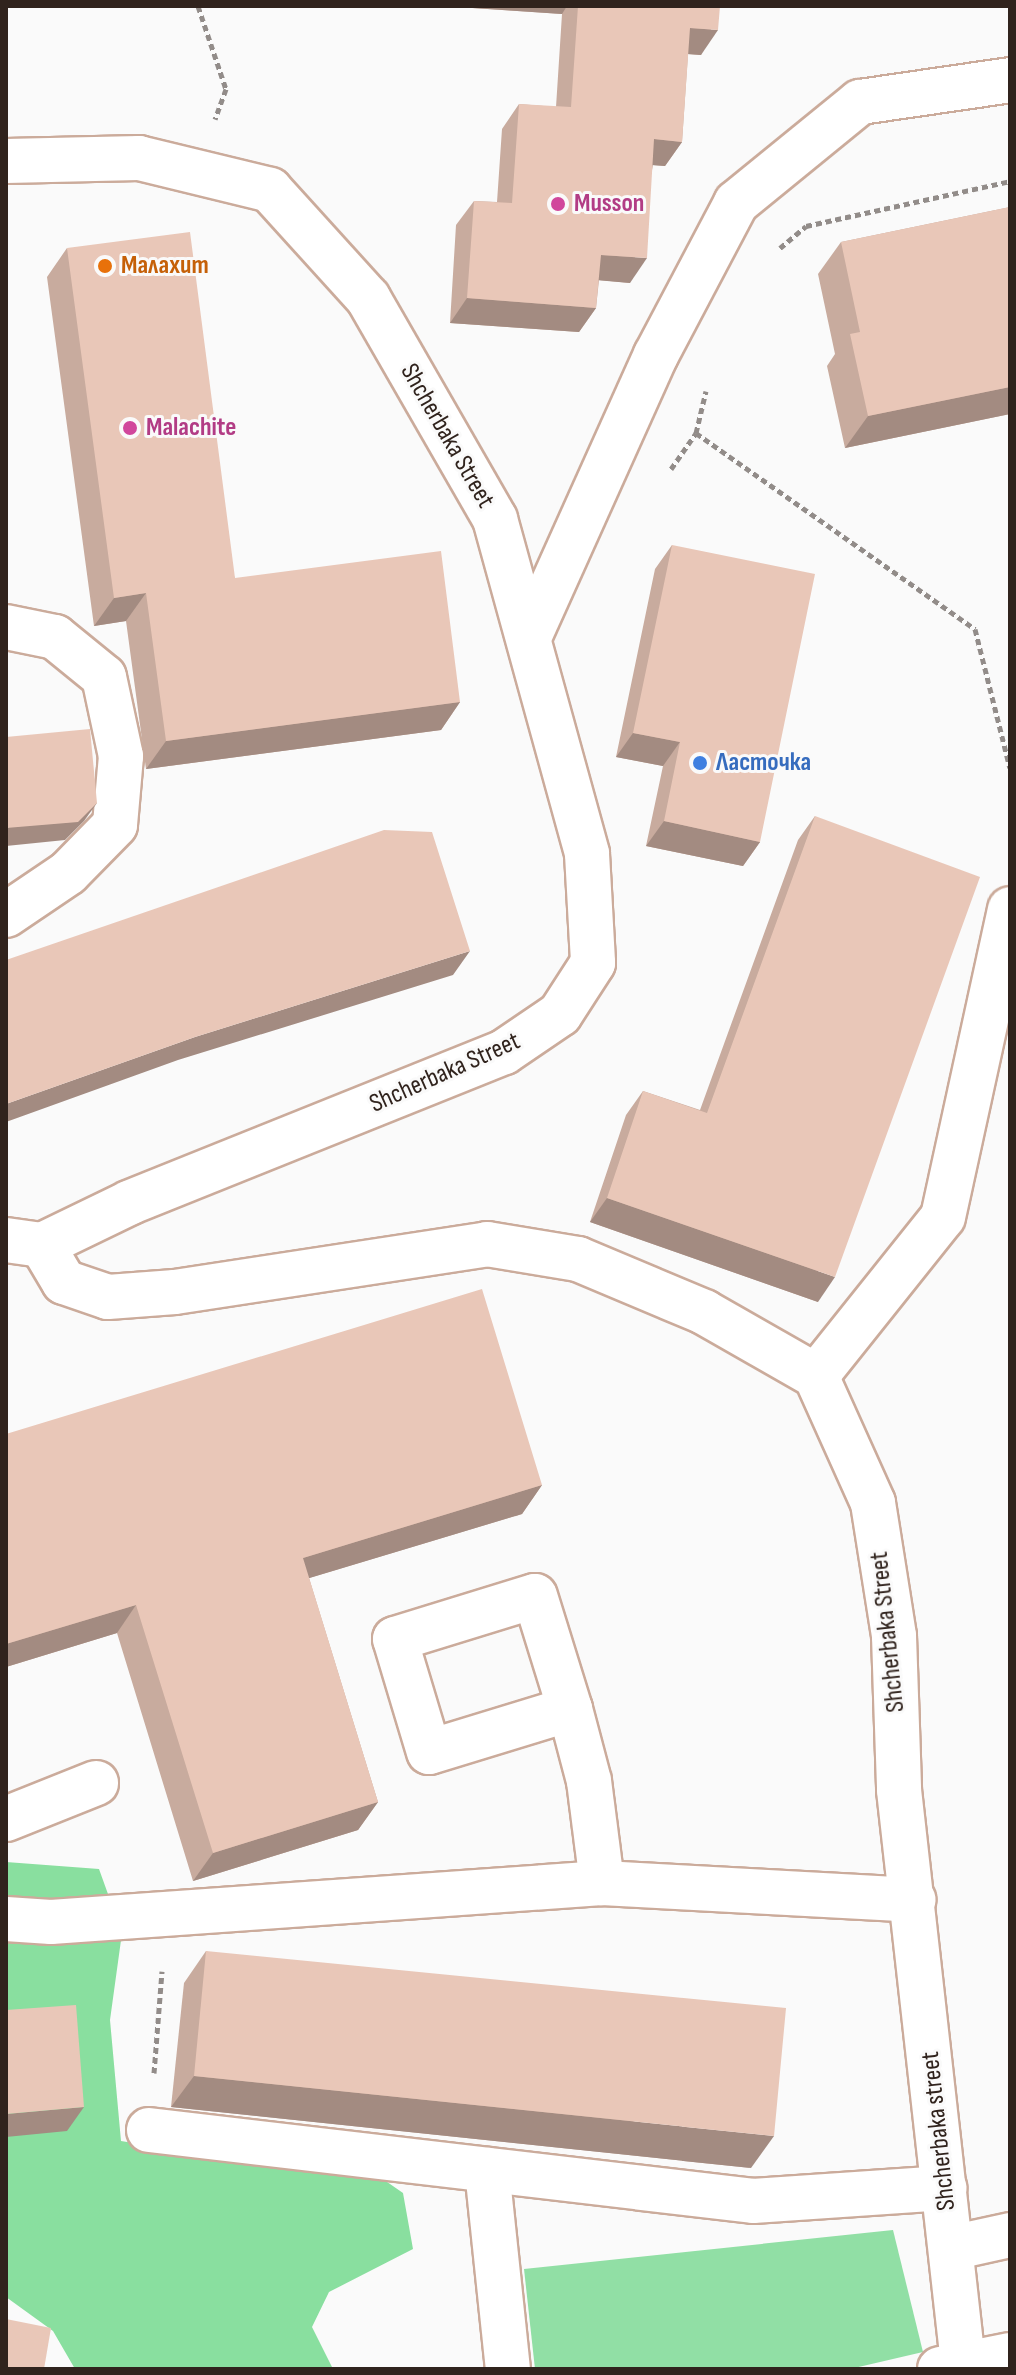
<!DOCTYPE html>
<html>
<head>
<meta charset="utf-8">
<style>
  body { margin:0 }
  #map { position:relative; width:1016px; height:2375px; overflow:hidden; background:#fafafa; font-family:"Sofia Sans Condensed",sans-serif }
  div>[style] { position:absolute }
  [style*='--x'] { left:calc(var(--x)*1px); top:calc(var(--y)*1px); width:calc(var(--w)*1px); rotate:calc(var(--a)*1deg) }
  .green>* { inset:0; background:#91dfa5 }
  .forest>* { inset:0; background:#89df9f }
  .path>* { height:5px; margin-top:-2.5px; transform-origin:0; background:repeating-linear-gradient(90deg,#928c89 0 6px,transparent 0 10px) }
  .roads { filter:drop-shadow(2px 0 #cbab9b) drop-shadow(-2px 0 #cbab9b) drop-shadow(0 2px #cbab9b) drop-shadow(0 -2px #cbab9b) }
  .minor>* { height:44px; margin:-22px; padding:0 22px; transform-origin:22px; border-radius:22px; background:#fff }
  .wall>* { inset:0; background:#c8ab9e }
  .shaded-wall>* { inset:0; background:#a38b81 }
  .building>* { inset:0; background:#e9c7b8 }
  .dots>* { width:22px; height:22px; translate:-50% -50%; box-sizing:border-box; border:4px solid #fafafa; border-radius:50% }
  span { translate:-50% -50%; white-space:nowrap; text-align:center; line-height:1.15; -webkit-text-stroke:6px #fafafa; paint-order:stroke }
  .hotel-label { font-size:26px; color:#b23c85; font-weight:700 }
  .left { translate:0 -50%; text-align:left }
  .food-label { font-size:26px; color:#c56008; font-weight:700 }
  .street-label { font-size:26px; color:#30231d }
  .shop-label { font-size:26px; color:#366cbe; font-weight:700 }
  .frame { position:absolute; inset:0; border:8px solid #30231d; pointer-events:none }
</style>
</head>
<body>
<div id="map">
  <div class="green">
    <div style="clip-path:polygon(893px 2230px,923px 2352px,850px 2369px,535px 2369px,524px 2269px)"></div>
  </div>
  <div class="forest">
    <div style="clip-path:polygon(6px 1862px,99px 1869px,122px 1933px,110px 2020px,121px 2141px,255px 2163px,351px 2157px,403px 2193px,413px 2249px,329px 2292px,312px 2327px,333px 2369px,75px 2369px,53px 2331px,6px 2297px)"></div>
  </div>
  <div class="path">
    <div style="--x:198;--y:6;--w:88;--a:71.4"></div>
    <div style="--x:226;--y:89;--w:32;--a:110"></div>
    <div style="--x:780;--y:248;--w:34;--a:-40"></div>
    <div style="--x:806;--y:226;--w:209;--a:-12.4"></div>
    <div style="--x:696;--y:433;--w:43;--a:-76.6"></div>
    <div style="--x:671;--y:469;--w:44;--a:-55.2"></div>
    <div style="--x:696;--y:433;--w:341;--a:35.1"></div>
    <div style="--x:975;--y:629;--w:143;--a:75.9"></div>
    <div style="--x:154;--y:2073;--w:102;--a:-85.5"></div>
  </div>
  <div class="roads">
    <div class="minor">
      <div style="--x:6;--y:161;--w:133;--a:-1.3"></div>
      <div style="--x:139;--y:158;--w:135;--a:13.7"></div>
      <div style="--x:270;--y:190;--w:146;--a:47.8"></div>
      <div style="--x:368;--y:298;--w:255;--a:60.1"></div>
      <div style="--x:495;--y:519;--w:347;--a:74.6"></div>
      <div style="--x:587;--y:854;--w:109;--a:86.8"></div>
      <div style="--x:593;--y:963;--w:61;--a:122.9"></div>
      <div style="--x:560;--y:1014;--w:68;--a:145.8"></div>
      <div style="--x:504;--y:1052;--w:404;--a:158.1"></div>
      <div style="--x:129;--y:1203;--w:97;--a:154.2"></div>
      <div style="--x:42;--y:1245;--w:43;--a:59.3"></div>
      <div style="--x:64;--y:1282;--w:46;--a:18.8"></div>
      <div style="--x:108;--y:1297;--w:67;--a:-4.3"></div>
      <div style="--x:175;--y:1292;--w:316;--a:-8.7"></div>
      <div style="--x:487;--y:1244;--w:92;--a:9.4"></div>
      <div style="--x:578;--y:1259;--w:137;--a:22.8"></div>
      <div style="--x:704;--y:1312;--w:129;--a:29.7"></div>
      <div style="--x:816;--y:1376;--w:139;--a:65.8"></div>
      <div style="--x:873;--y:1503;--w:135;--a:81"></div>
      <div style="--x:894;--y:1636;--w:154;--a:88.1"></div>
      <div style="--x:899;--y:1790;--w:576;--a:83.62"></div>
      <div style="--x:6;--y:627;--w:50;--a:11.5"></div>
      <div style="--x:55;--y:637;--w:63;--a:39.2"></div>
      <div style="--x:104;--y:677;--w:81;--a:77.9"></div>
      <div style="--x:121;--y:756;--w:69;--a:95"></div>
      <div style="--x:115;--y:825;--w:67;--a:134.4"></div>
      <div style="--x:68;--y:873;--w:75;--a:145.9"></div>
      <div style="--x:530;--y:635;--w:307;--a:-65.8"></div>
      <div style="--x:656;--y:355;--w:172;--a:-62.2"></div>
      <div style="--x:736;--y:203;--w:160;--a:-39.2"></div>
      <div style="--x:860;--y:102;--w:152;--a:-8.3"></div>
      <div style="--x:6;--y:1240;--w:36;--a:8"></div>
      <div style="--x:816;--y:1376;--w:203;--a:-51.4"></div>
      <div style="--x:943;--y:1217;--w:315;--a:-77.7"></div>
      <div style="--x:535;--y:1596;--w:118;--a:72.8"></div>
      <div style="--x:570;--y:1709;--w:147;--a:163"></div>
      <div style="--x:429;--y:1752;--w:118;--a:-106.7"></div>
      <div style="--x:395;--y:1639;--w:146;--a:-17.1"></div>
      <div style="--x:570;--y:1709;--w:74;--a:75.2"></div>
      <div style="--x:589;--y:1781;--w:103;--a:82.7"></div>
      <div style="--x:6;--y:1819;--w:97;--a:-21.8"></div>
      <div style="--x:6;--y:1919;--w:45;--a:3.8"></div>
      <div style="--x:51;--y:1922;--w:552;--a:-4.05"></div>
      <div style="--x:602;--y:1883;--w:312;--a:3.1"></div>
      <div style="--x:149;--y:2130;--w:608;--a:6.7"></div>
      <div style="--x:753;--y:2201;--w:192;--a:-3.9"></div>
      <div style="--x:487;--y:2170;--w:200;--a:84"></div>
      <div style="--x:951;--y:2248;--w:60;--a:-12.4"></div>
      <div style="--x:940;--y:2369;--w:71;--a:-11.3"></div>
    </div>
  </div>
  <div class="wall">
    <div style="clip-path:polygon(442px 6px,720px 6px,701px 55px,688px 54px,682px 142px,665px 166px,653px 165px,630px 283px,599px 280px,596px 308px,579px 332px,450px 323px,456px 225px,474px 201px,497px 202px,502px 129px,519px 104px,556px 107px,562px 14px)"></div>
    <div style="clip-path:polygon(1010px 207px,1010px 414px,845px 448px,827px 366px,835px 354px,818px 274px,841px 242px)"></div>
    <div style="clip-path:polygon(67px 248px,235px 578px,460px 702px,441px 730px,146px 769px,126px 621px,94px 626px,47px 277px)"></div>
    <div style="clip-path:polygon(672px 545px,760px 842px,743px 866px,646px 846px,663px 766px,616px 757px,655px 569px)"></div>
    <div style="clip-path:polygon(815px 816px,818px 1302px,590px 1222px,626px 1115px,643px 1091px,700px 1110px,798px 840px)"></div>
    <div style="clip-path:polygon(6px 1434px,542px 1485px,522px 1514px,309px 1578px,378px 1802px,358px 1830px,193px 1881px,117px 1633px,6px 1667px)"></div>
    <div style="clip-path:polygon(206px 1951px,751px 2168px,171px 2107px,184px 1983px)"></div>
  </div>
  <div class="shaded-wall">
    <div style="clip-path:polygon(443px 6px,567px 6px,562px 14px)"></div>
    <div style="clip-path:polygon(690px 28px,718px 30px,701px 55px,673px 53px)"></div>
    <div style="clip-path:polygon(654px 139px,682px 142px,665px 166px,637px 164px)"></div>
    <div style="clip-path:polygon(601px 255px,647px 258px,630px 283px,584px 279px)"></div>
    <div style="clip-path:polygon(467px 298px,596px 308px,579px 332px,450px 323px)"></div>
    <div style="clip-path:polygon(1010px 387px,1010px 414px,845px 448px,868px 416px)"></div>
    <div style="clip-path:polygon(146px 593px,126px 621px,94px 626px,114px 598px)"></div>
    <div style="clip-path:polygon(460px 702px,441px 730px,146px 769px,166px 741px)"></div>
    <div style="clip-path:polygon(633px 733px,680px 742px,663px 766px,616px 757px)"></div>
    <div style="clip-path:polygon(97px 803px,84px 821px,65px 840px,6px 846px,6px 828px)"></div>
    <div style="clip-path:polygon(664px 821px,760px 842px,743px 866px,646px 846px)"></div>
    <div style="clip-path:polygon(470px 951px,453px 975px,178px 1060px,6px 1122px,6px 1104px,195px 1037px)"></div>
    <div style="clip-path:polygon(607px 1198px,835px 1277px,818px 1302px,590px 1222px)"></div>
    <div style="clip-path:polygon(542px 1485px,522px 1514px,283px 1586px,303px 1558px)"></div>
    <div style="clip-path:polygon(136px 1605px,117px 1633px,6px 1667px,6px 1644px)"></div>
    <div style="clip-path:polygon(378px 1802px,358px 1830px,193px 1881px,213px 1853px)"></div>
    <div style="clip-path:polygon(194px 2076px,774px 2136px,751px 2168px,171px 2107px)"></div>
    <div style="clip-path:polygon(84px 2107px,67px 2131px,6px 2137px,6px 2114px)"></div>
  </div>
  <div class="building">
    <div style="clip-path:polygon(578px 6px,720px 6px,718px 30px,690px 28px,682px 142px,654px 139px,647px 258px,601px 255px,596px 308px,467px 298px,474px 201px,512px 203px,519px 104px,571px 107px)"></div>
    <div style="clip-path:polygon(1010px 207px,1010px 387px,868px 416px,850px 334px,860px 332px,841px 242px)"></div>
    <div style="clip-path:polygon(190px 232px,235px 578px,441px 551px,460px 702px,166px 741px,146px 593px,114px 598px,67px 248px)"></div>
    <div style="clip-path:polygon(672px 545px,815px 574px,760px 842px,664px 821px,680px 742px,633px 733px)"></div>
    <div style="clip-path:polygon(90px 729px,97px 803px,78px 822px,6px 828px,6px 737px)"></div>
    <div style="clip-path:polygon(815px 816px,980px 877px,835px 1277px,607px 1198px,643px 1091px,707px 1113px)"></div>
    <div style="clip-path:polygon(384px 830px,432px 832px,470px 951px,195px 1037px,6px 1104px,6px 960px)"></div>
    <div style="clip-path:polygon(482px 1289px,542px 1485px,303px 1558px,378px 1802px,213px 1853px,136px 1605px,6px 1644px,6px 1434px)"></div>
    <div style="clip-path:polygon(206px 1951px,786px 2008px,774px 2136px,194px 2076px)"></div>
    <div style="clip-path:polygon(76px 2005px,84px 2107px,6px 2114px,6px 2010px)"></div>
    <div style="clip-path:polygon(6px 2319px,51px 2328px,44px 2369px,6px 2369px)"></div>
  </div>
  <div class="dots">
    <div style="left:558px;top:204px;background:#d1479c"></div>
    <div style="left:105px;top:266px;background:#e8710a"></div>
    <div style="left:130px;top:428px;background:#d1479c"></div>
    <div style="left:700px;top:763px;background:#3f7fe0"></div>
  </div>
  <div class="hotel-label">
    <span class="left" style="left:574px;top:204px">Musson</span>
    <span class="left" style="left:146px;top:428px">Malachite</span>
  </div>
  <div class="food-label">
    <span class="left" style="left:121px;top:266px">Малахит</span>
  </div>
  <div class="street-label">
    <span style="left:447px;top:436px;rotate:60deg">Shcherbaka Street</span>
    <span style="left:445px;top:1073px;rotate:-24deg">Shcherbaka Street</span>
    <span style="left:888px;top:1632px;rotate:-96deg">Shcherbaka Street</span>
    <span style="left:939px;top:2131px;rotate:-96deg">Shcherbaka street</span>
  </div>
  <div class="shop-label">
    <span class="left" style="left:716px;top:763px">Ласточка</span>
  </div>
  <div class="frame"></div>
</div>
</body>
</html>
